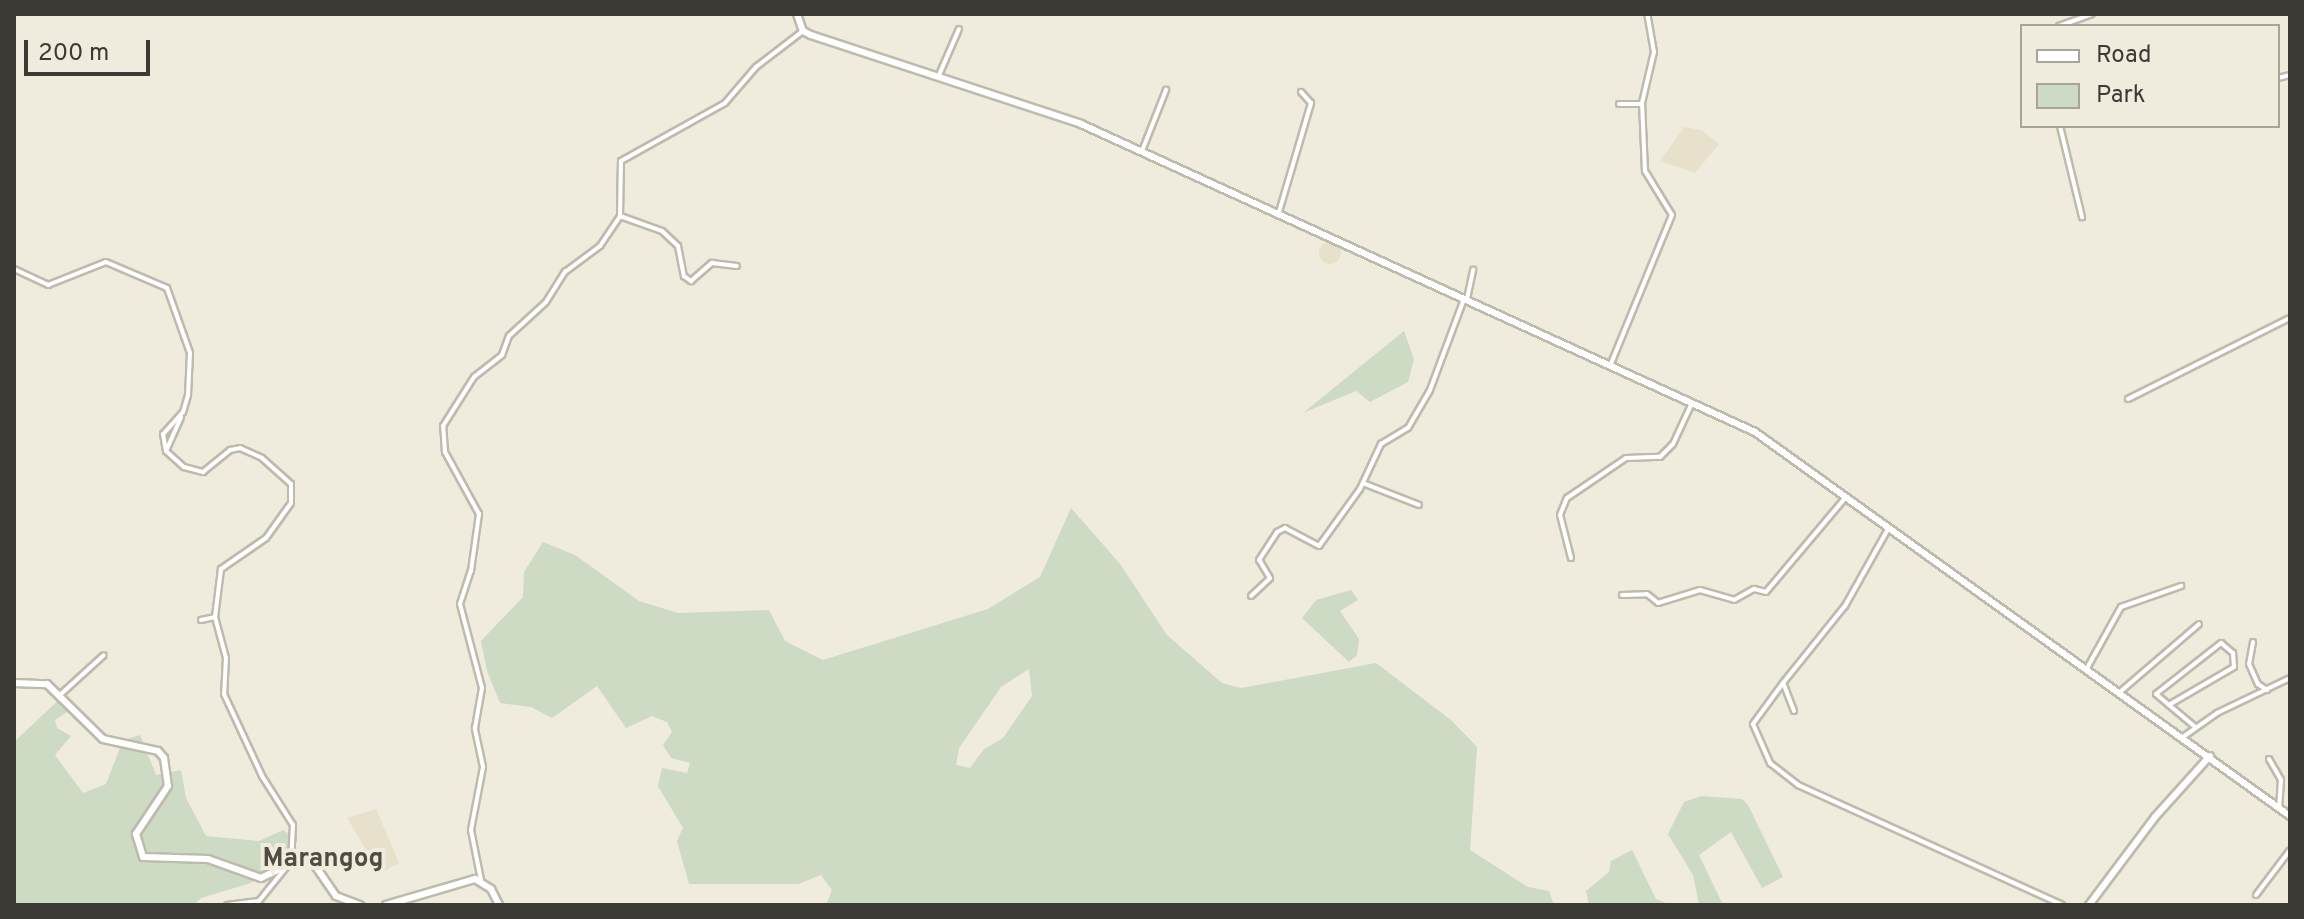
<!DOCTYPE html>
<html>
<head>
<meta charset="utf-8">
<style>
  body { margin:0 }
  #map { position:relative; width:2304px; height:919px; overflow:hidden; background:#efebdd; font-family:Overpass,sans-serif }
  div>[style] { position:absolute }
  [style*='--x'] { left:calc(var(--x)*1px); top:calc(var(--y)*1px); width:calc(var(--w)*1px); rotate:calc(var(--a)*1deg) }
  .built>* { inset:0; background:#e7e1cb }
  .round { border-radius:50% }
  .green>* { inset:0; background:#cddac4 }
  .roads { filter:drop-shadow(2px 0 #bebaac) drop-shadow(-2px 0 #bebaac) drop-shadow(0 2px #bebaac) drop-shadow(0 -2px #bebaac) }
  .street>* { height:4px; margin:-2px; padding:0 2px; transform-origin:2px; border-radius:2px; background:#fff }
  .secondary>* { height:6px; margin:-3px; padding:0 3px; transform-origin:3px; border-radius:3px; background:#fff }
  span { translate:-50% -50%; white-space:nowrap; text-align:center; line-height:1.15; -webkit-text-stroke:8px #efebdd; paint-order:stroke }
  .quarter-label { font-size:26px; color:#504c41; font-weight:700 }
  .frame { position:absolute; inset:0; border:16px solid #3b3a34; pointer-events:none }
  .legend { position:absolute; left:2020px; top:24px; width:260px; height:104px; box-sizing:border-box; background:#efebdd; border:2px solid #a7a499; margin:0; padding:10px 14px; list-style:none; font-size:24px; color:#3b3a34 }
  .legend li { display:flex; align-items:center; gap:16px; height:40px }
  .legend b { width:40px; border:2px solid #a7a499 }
  .scale { position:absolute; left:24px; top:40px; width:126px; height:36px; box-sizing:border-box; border:4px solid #3b3a34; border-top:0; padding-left:10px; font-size:24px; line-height:28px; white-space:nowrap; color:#3b3a34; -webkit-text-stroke:6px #efebdd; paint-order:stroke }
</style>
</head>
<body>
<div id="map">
  <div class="built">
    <div style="clip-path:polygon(1684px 127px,1701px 130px,1719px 144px,1695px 173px,1660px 161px)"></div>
    <div class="round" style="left:1319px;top:242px;width:22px;height:22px"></div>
    <div style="clip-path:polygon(376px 809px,399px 863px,380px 873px,347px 818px)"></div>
  </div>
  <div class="green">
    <div style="clip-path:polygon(1404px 331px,1414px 359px,1408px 382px,1370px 402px,1356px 391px,1303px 413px)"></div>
    <div style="clip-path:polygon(evenodd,1071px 508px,1120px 564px,1167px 635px,1222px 683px,1241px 688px,1376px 663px,1451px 720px,1477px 747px,1470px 850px,1528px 887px,1549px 891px,1554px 905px,826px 905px,832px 890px,821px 875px,798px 884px,689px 884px,677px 841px,683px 828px,658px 786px,662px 768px,687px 773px,690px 763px,671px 758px,663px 745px,672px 732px,667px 722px,652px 716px,626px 728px,597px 686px,552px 718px,531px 707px,500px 703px,487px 671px,481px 641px,523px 597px,524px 572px,543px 542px,575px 555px,639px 601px,678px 613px,769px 610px,785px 641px,823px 660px,988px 609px,1040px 577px,1071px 508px,1029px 669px,1032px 696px,1003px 738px,984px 749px,970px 768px,956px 765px,959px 748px,1001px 687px,1029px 669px)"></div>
    <div style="clip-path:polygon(1351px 590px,1358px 600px,1340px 611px,1359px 639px,1357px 655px,1349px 662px,1302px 618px,1316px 600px)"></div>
    <div style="clip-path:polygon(65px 694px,67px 712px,55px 720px,57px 728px,71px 736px,55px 755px,83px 793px,106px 784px,123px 740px,140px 735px,156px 775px,181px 770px,186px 798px,206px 836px,259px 841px,283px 830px,298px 840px,251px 883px,201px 898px,194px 905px,14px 905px,14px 742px)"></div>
    <div style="clip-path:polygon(1701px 796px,1742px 799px,1748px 805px,1783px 877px,1762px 888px,1731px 832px,1699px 855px,1723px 905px,1699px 905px,1693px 875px,1668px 834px,1684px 802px)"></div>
    <div style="clip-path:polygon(1632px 850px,1656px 899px,1671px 905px,1589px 905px,1586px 891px,1609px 872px,1611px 861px)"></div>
  </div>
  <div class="roads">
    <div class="street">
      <div style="--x:2059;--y:26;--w:35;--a:-20"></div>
      <div style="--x:939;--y:75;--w:50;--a:-66.5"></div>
      <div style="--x:2278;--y:78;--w:12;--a:-14"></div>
      <div style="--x:1619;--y:104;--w:23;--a:0"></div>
      <div style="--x:2060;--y:126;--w:94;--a:76.4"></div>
      <div style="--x:1142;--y:151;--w:66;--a:-68.5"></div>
      <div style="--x:1279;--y:212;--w:114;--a:-73.6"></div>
      <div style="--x:1311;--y:103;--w:15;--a:-132"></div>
      <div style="--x:620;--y:216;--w:45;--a:19.7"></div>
      <div style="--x:662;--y:231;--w:22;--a:43"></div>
      <div style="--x:678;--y:246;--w:31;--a:79"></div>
      <div style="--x:684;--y:276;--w:9;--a:36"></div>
      <div style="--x:691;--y:281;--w:28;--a:-41"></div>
      <div style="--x:712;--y:263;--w:25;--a:7"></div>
      <div style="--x:14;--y:269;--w:38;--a:25"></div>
      <div style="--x:48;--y:285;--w:62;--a:-21.6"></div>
      <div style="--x:106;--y:262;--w:66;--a:23.1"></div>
      <div style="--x:167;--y:288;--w:69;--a:70.5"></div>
      <div style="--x:190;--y:353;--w:42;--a:92.7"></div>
      <div style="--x:188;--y:395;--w:18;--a:106"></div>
      <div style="--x:183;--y:412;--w:30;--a:132"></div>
      <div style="--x:163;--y:434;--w:17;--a:80"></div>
      <div style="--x:166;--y:451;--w:24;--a:42"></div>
      <div style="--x:184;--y:467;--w:20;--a:15"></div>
      <div style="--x:203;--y:472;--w:35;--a:-39"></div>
      <div style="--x:230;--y:450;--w:10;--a:-11"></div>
      <div style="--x:240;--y:448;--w:24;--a:24"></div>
      <div style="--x:262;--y:458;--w:39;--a:42"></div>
      <div style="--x:291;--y:484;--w:19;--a:90"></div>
      <div style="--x:291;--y:503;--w:43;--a:125.5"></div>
      <div style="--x:266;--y:538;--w:55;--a:145.4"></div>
      <div style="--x:221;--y:569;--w:48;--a:97.1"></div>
      <div style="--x:215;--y:617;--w:42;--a:75"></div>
      <div style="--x:226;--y:658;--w:36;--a:93"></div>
      <div style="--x:224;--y:694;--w:90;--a:65.1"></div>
      <div style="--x:262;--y:776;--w:58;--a:57.7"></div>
      <div style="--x:293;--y:825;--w:38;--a:93"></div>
      <div style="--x:1467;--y:299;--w:30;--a:-78"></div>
      <div style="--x:1610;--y:366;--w:163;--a:-67.7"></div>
      <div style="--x:1672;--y:215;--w:52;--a:-121.5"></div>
      <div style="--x:1645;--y:171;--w:68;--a:-92.5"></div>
      <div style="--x:1642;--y:103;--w:52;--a:-76.8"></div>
      <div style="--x:1654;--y:52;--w:39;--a:-100"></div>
      <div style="--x:2128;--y:399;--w:181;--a:-26.6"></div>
      <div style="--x:166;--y:451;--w:37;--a:-66"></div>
      <div style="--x:1363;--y:483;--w:60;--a:21.4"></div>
      <div style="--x:1571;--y:558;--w:44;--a:-104.3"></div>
      <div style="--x:1560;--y:515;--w:18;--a:-68"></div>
      <div style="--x:1567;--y:498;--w:71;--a:-34.1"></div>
      <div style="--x:1626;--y:458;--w:34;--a:-2"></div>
      <div style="--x:1660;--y:457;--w:18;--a:-45"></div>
      <div style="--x:1673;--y:444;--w:45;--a:-65.1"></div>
      <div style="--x:1622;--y:595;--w:25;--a:-2"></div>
      <div style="--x:1647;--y:594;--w:14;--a:39"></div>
      <div style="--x:1658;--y:603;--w:44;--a:-17.2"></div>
      <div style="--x:1700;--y:590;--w:35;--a:16"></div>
      <div style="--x:1734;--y:600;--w:23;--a:-29"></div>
      <div style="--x:1754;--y:589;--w:12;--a:14"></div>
      <div style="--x:1766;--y:592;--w:124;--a:-49.9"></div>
      <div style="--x:1251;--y:596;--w:26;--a:-43"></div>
      <div style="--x:1270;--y:578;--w:21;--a:-121"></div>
      <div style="--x:1259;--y:560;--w:33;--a:-57"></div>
      <div style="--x:1277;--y:532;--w:9;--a:-27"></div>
      <div style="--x:1285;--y:528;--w:38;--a:28"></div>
      <div style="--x:1319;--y:546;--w:70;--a:-54.3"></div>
      <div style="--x:1360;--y:489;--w:50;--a:-65"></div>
      <div style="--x:1381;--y:444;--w:31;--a:-31"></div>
      <div style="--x:1408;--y:428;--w:44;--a:-59.9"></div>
      <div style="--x:1430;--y:390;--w:97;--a:-69.5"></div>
      <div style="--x:201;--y:620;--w:14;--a:-12"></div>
      <div style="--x:2253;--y:642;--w:22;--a:100"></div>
      <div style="--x:2249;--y:664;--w:22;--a:66"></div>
      <div style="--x:2258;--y:684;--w:11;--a:34"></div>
      <div style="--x:2221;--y:643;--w:16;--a:40"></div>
      <div style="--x:2233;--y:653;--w:14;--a:86"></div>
      <div style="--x:2234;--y:667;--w:75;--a:149.7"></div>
      <div style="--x:2169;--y:705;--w:17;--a:-140"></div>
      <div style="--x:2156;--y:694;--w:83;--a:-38.1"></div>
      <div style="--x:2086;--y:670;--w:72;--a:-60.9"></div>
      <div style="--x:2121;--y:607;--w:64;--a:-19.3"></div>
      <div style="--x:1783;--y:683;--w:51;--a:126.2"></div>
      <div style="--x:1753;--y:724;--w:43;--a:66.4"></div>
      <div style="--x:1770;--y:763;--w:36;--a:38"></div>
      <div style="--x:1798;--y:785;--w:290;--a:24.4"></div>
      <div style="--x:2120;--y:692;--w:104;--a:-40.7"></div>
      <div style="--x:60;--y:695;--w:59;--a:-42.3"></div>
      <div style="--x:2169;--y:705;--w:35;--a:40"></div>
      <div style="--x:1794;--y:711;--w:30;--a:-111"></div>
      <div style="--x:1783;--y:683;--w:99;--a:-51.2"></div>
      <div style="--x:1845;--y:606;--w:88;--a:-60.8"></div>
      <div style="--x:2183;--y:737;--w:42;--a:-35.2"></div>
      <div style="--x:2217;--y:713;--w:81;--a:-25.6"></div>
      <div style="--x:2269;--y:759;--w:24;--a:60"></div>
      <div style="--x:2281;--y:780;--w:28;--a:94"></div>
      <div style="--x:481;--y:880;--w:51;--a:-101.3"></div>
      <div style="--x:471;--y:830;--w:64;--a:-79.2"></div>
      <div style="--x:483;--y:767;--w:40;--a:-102"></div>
      <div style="--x:475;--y:728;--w:41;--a:-80.1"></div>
      <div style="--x:482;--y:688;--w:87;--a:-104.7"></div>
      <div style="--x:460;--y:604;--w:35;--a:-72"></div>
      <div style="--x:471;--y:571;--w:58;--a:-82"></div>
      <div style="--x:479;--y:514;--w:71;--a:-118.7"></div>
      <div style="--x:445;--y:452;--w:26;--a:-94"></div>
      <div style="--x:443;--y:426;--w:58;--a:-57.7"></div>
      <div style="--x:474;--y:377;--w:36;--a:-38"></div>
      <div style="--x:502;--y:355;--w:20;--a:-70"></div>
      <div style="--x:509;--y:336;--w:50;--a:-42.6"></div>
      <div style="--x:546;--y:302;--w:36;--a:-58"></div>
      <div style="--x:565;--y:272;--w:44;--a:-36.6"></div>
      <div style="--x:600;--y:246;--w:36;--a:-56"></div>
      <div style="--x:620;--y:216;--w:55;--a:-89"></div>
      <div style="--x:621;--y:161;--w:119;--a:-29.1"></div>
      <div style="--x:725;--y:103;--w:48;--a:-49.3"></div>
      <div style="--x:756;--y:67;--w:59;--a:-37.5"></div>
      <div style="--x:2256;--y:895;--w:56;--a:-52.9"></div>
      <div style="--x:227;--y:905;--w:32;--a:-7"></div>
      <div style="--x:259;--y:901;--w:45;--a:-51.3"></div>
    </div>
    <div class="secondary">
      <div style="--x:797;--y:14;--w:18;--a:71"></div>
      <div style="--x:803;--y:31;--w:9;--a:27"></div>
      <div style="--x:811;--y:35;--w:284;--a:18.2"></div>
      <div style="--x:1081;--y:124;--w:741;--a:24.56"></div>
      <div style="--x:1755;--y:432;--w:659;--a:35.67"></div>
      <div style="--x:14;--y:683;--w:33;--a:2"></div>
      <div style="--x:47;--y:684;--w:78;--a:44.5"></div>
      <div style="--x:103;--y:739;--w:56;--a:12.3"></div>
      <div style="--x:158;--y:751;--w:9;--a:49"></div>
      <div style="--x:164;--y:758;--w:28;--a:82"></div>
      <div style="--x:168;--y:786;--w:58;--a:123.7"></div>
      <div style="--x:136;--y:834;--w:24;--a:73"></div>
      <div style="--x:143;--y:857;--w:65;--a:1.8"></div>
      <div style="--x:208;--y:859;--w:56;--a:19.7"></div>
      <div style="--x:261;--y:878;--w:39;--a:-26"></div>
      <div style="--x:296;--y:861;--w:16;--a:0"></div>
      <div style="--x:312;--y:861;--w:42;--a:55.6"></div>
      <div style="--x:336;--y:896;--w:26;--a:21"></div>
      <div style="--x:386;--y:905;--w:93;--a:-16.3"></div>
      <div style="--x:475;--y:879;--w:19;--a:32"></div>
      <div style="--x:491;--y:889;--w:18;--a:63"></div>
      <div style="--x:2089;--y:905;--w:110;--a:-53.1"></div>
      <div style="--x:2155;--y:817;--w:82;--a:-48"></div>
    </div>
  </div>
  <div class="quarter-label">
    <span style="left:323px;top:860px">Marangog</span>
  </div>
  <div class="frame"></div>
  <ul class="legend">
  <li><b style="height:10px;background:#fff"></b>Road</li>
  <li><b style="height:22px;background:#cddac4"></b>Park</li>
  </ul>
  <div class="scale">200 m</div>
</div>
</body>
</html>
